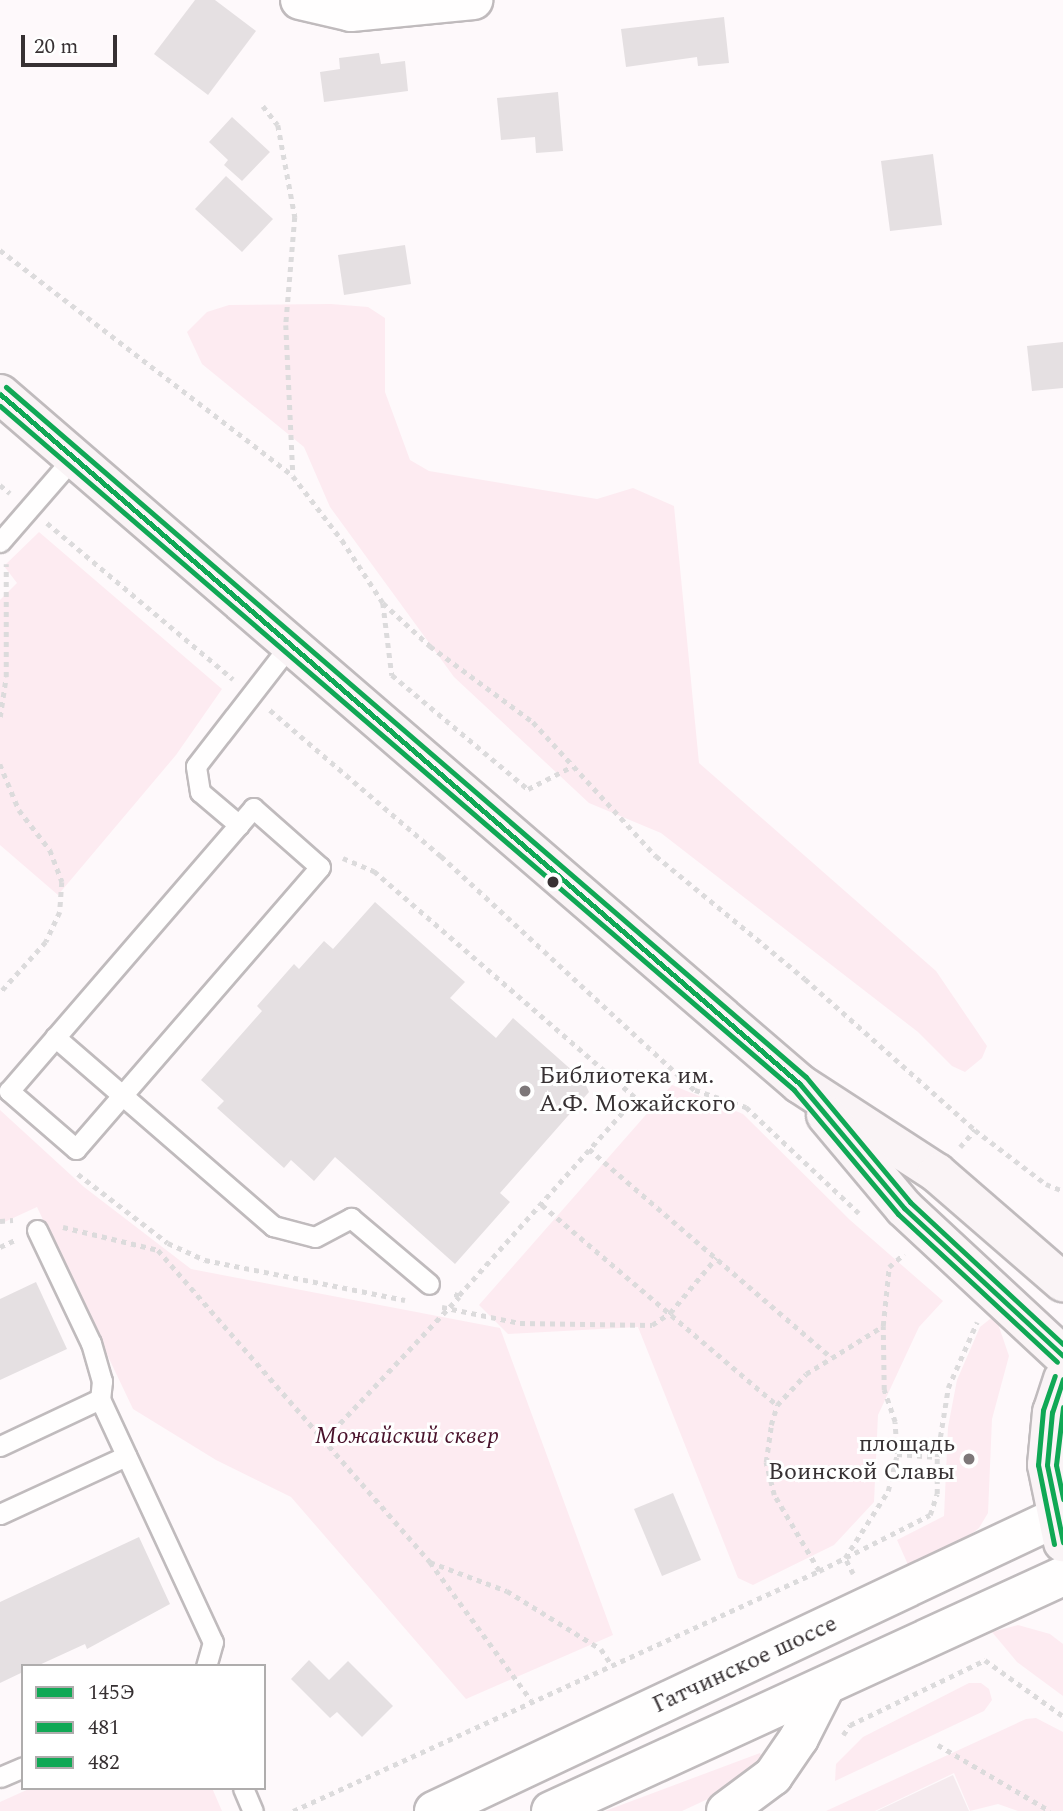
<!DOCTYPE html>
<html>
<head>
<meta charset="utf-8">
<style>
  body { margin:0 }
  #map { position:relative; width:1063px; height:1811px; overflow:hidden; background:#fef9fb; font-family:Spectral,serif }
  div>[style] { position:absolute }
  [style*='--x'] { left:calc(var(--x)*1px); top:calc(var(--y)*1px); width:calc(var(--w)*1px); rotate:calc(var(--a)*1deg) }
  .built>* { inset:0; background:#f5eaee }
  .green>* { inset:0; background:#fdebf1 }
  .building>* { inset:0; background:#e5e0e2 }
  .path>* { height:4.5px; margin-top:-2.25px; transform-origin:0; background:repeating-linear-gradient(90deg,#dcdbdc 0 5px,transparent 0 10px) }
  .roads { filter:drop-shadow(2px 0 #c0bbbd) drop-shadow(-2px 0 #c0bbbd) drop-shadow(0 2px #c0bbbd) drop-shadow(0 -2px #c0bbbd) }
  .lane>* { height:19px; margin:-9.5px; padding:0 9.5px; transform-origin:9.5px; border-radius:9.5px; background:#fffefe }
  .street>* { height:38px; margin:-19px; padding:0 19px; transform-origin:19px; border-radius:19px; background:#fffefe }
  .secondary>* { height:38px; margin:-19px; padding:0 19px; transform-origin:19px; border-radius:19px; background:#fffefe }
  .primary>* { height:38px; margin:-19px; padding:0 19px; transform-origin:19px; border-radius:19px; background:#faf4f6 }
  .bus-1>* { height:5px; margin:-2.5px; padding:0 2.5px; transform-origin:2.5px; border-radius:2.5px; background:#10a855 }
  .bus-2>* { height:5px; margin:-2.5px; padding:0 2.5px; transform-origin:2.5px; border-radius:2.5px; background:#10a855 }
  .bus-3>* { height:5px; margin:-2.5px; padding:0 2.5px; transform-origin:2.5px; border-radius:2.5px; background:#10a855 }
  .dots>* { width:19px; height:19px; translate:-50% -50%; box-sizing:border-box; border:4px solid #fff; border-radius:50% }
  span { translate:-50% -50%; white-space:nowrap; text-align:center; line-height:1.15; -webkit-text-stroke:6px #fff; paint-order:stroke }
  .poi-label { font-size:24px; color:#373133 }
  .left { translate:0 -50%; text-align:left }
  .right { translate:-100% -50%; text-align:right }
  .park-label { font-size:24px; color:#49122b; font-style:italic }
  .street-label { font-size:24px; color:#373133 }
  .legend { position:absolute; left:21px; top:1664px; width:245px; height:126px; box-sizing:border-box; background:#fff; border:2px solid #afadad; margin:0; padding:9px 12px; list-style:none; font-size:21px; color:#373133 }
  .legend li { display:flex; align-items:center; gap:14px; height:35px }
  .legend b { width:35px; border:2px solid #afadad }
  .scale { position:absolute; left:21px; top:35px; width:96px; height:32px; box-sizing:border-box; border:4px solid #373133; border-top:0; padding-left:9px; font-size:21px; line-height:24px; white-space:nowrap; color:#373133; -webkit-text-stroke:5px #fff; paint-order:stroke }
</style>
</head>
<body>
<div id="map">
  <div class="built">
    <div style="clip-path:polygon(953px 1775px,969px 1811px,877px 1811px)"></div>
  </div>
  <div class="green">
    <div style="clip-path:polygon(331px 304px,368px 307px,385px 318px,385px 392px,410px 460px,429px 471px,597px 499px,633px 488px,674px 506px,699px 763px,936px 971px,987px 1046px,982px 1058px,965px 1072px,952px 1066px,918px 1032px,661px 833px,589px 803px,454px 677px,330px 507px,304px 447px,202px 364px,187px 332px,207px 312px,229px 305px)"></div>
    <div style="clip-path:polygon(39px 532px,222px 689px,176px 755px,58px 895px,0 845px,0 600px,17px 583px,4px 566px)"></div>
    <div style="clip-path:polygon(672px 1085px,743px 1114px,850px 1220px,943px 1301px,919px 1327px,878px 1415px,874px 1502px,834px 1545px,753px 1585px,738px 1578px,638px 1327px,508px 1334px,479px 1305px)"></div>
    <div style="clip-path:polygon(0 1110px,84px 1187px,191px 1269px,500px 1328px,613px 1635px,466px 1699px,291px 1497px,216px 1460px,133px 1409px,37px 1207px,0 1224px)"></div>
    <div style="clip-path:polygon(995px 1315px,1009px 1356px,992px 1419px,988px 1513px,979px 1528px,961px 1542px,909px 1567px,897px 1540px,944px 1516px,948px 1427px,957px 1380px,980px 1327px)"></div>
    <div style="clip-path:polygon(1018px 1625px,1050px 1634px,1063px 1644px,1063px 1696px,1017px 1662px,992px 1632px)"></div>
    <div style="clip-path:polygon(969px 1683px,981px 1683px,989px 1689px,992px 1700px,984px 1711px,835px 1781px,836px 1764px,863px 1737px)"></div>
    <div style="clip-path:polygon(1036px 1718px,1063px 1732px,1063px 1811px,1018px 1811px,998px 1804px,970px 1811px,954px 1773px,875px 1811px,826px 1811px,1026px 1719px)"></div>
    <div style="clip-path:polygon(760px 1753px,763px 1760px,736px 1786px,682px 1811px,605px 1811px)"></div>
    <div style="clip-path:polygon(31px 1788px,212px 1788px,222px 1811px,0 1811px,0 1802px)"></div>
  </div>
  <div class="building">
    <div style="clip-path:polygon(195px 0,215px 0,256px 31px,208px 95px,154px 54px)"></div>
    <div style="clip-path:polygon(724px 17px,729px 63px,698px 66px,697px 57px,626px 67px,621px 29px)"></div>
    <div style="clip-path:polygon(379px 53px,381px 64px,405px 61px,408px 91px,324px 102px,320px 72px,340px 69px,339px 58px)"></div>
    <div style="clip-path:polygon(558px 92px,563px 151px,536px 153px,535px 137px,501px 140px,497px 98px)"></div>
    <div style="clip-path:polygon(232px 117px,270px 152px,242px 181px,224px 165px,228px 160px,209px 142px)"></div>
    <div style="clip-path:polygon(933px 154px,942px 225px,890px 231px,881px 161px)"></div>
    <div style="clip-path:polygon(226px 176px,273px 219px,242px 252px,195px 209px)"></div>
    <div style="clip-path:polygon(405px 245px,411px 284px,344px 295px,338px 255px)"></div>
    <div style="clip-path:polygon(1063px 342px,1063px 388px,1032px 391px,1027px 346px)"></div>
    <div style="clip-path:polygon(375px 902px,465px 982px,450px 998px,496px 1038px,513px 1018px,584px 1081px,589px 1092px,500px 1193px,510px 1202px,455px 1264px,335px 1157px,314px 1181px,291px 1160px,284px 1168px,217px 1108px,224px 1101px,201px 1080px,262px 1011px,257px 1006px,294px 964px,299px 969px,324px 941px,333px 949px)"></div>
    <div style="clip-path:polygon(36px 1282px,67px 1349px,0 1380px,0 1299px)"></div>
    <div style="clip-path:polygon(673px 1493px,701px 1560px,662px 1576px,634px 1509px)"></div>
    <div style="clip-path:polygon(139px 1537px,170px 1604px,87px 1649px,85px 1644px,37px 1666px,23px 1666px,23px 1672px,0 1683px,0 1602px)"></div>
    <div style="clip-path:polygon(309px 1660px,329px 1680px,348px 1661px,393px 1706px,362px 1737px,337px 1712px,330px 1718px,291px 1679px)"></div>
  </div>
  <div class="path">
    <div style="--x:263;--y:106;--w:24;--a:52"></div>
    <div style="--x:278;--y:125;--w:94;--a:79.5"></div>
    <div style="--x:295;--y:217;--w:108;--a:94.8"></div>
    <div style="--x:286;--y:325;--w:150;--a:87.3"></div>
    <div style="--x:0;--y:250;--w:370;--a:37.6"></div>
    <div style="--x:293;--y:476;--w:81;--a:52.6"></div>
    <div style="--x:342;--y:540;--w:75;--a:56.9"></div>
    <div style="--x:383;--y:603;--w:64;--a:42.5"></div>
    <div style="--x:430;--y:646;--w:128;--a:36.4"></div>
    <div style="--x:533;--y:722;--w:182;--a:47.5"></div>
    <div style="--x:656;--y:856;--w:193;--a:39.5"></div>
    <div style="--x:805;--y:979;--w:227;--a:41.6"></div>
    <div style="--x:975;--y:1130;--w:89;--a:37.3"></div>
    <div style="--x:1046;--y:1184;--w:18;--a:22"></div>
    <div style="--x:0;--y:485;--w:13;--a:39"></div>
    <div style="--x:47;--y:523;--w:243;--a:40"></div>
    <div style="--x:383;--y:603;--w:73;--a:82.9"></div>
    <div style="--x:392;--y:675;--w:177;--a:40"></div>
    <div style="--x:528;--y:789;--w:48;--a:-27.1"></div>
    <div style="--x:270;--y:710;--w:225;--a:40.5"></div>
    <div style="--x:441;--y:856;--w:345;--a:42.7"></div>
    <div style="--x:695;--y:1090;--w:54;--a:18.4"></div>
    <div style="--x:746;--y:1107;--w:155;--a:43.2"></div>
    <div style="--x:0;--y:717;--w:40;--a:-81.5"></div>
    <div style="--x:6;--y:677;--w:113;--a:-90"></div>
    <div style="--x:0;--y:764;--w:50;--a:67.6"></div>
    <div style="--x:19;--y:810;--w:51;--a:52.2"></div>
    <div style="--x:50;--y:850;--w:34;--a:69"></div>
    <div style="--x:62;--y:882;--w:30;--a:94"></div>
    <div style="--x:60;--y:912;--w:33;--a:115"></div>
    <div style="--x:46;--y:942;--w:69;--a:132"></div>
    <div style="--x:343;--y:858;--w:34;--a:23"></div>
    <div style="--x:374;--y:871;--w:347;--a:40.9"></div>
    <div style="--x:636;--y:1098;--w:266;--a:131.8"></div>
    <div style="--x:459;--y:1296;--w:6;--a:-162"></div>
    <div style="--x:960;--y:1147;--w:23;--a:-49"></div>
    <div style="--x:589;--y:1149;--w:319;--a:40.7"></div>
    <div style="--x:78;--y:1174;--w:113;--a:37.5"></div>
    <div style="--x:168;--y:1243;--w:41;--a:24.7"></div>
    <div style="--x:205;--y:1260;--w:204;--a:11.3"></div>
    <div style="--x:542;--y:1205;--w:309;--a:40.4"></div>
    <div style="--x:0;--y:1221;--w:13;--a:-4"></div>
    <div style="--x:63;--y:1227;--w:98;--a:13.6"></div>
    <div style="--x:158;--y:1250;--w:414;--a:48.9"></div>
    <div style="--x:430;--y:1562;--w:171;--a:53.8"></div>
    <div style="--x:0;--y:1247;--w:17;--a:-25"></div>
    <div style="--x:442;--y:1307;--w:80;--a:11.6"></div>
    <div style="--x:520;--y:1323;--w:132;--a:0.9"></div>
    <div style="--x:652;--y:1325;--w:22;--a:-34"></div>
    <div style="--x:670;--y:1313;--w:72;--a:-50.1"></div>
    <div style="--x:326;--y:1438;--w:194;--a:-46.7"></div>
    <div style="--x:897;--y:1454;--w:40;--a:4.3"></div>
    <div style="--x:430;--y:1562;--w:82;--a:20.6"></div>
    <div style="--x:507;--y:1591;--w:110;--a:31.7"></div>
    <div style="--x:601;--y:1649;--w:18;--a:56"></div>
    <div style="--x:819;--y:1571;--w:88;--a:-120.6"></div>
    <div style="--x:774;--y:1495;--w:34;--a:-104"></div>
    <div style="--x:766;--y:1462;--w:37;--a:-82"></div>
    <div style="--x:771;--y:1425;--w:21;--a:-73"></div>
    <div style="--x:777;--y:1405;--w:42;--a:-46.9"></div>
    <div style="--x:806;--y:1374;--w:91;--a:-31.9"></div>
    <div style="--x:853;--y:1574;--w:18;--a:-117"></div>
    <div style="--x:845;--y:1558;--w:80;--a:-57.3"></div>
    <div style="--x:888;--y:1491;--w:38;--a:-76"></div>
    <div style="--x:897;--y:1454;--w:32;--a:-94"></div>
    <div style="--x:895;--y:1422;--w:34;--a:-109"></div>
    <div style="--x:884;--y:1390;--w:64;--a:-90.9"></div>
    <div style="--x:883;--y:1326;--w:59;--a:-84.2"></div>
    <div style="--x:889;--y:1267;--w:20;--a:-41"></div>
    <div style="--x:843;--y:1735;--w:12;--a:-55"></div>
    <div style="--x:850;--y:1725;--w:150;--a:-25.7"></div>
    <div style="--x:985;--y:1660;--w:96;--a:35.7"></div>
    <div style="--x:938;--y:1745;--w:130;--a:30.5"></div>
    <div style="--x:293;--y:1811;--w:578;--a:-24.53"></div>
    <div style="--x:819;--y:1571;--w:124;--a:-26.8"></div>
    <div style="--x:930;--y:1515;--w:22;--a:-72"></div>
    <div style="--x:937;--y:1494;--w:37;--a:-90"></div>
    <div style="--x:937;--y:1457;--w:70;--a:-80.9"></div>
    <div style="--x:948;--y:1388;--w:72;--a:-66.3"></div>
  </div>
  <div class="roads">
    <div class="lane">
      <div style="--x:0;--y:542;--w:111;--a:-49"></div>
      <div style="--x:253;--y:808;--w:89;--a:41.4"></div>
      <div style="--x:320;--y:867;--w:373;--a:130.9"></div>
      <div style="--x:76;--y:1149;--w:89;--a:-139.1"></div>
      <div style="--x:9;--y:1091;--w:374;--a:-49.2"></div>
      <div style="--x:239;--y:825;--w:51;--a:-139.8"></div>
      <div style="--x:200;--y:792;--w:26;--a:-99"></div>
      <div style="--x:196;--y:766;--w:153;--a:-52.2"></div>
      <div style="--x:55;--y:1037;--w:289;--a:40.9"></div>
      <div style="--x:273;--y:1226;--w:43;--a:14.7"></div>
      <div style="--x:315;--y:1237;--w:41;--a:-27.8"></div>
      <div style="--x:351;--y:1218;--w:102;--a:40.2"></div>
      <div style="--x:37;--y:1230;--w:125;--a:64.5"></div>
      <div style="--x:91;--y:1343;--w:40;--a:74"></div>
      <div style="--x:102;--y:1381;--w:18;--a:96"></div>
      <div style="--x:100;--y:1399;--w:268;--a:65.1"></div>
      <div style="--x:213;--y:1642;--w:25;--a:106"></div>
      <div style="--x:0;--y:1446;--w:110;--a:-25.2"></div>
      <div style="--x:0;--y:1514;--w:139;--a:-24.7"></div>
      <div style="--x:0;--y:1777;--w:25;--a:-23"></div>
      <div style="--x:243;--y:1788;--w:25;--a:67"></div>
    </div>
    <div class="street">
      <div style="--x:300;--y:0;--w:52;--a:13.2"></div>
      <div style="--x:351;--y:12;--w:123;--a:-5.6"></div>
      <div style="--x:726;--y:1811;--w:59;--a:-36.7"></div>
      <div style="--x:773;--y:1776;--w:46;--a:-55.6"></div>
      <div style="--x:799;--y:1738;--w:57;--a:-63"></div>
    </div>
    <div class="secondary">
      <div style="--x:434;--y:1811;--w:687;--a:-25.26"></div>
      <div style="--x:551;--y:1811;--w:563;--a:-24.65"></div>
    </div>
    <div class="primary">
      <div style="--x:0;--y:394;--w:1056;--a:40.78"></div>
      <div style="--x:800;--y:1084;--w:163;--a:33"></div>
      <div style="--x:937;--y:1173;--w:167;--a:40.9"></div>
      <div style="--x:826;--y:1115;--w:121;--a:50"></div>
      <div style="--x:904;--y:1208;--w:217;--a:42.9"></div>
      <div style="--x:1063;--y:1379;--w:35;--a:108"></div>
      <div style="--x:1052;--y:1412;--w:53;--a:95.4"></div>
      <div style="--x:1047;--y:1465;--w:79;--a:78.3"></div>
    </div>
  </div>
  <div class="bus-1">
    <div style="--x:0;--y:394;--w:1056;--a:40.78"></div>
    <div style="--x:800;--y:1084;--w:162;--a:50"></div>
    <div style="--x:904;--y:1208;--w:217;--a:42.9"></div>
    <div style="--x:1063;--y:1379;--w:35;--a:108"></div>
    <div style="--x:1052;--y:1412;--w:53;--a:95.4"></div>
    <div style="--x:1047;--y:1465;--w:79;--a:78.3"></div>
  </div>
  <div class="bus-2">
    <div style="--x:0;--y:406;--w:1048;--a:40.74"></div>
    <div style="--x:794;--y:1090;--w:162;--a:50"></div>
    <div style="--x:898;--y:1214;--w:217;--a:42.9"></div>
    <div style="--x:1054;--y:1544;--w:81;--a:-101.4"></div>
    <div style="--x:1038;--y:1465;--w:55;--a:-84.8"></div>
    <div style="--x:1043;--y:1410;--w:36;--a:-71"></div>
  </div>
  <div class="bus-3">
    <div style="--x:6;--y:387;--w:1056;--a:40.78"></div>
    <div style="--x:806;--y:1077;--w:163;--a:50.2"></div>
    <div style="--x:910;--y:1202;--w:209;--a:42.9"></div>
    <div style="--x:1063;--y:1407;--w:58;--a:96.9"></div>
    <div style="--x:1056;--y:1465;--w:35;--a:78"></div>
  </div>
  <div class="dots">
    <div style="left:553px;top:882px;background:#373133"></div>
    <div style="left:525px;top:1091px;background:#7d7779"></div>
    <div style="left:969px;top:1459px;background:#7d7779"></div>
  </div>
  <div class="poi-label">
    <span class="left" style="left:539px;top:1091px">Библиотека им.<br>А.Ф. Можайского</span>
    <span class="right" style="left:955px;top:1459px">площадь<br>Воинской Славы</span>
  </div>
  <div class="park-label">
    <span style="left:407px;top:1437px">Можайский сквер</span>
  </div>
  <div class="street-label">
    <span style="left:745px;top:1665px;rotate:-25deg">Гатчинское шоссе</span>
  </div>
  <ul class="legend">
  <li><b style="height:9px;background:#10a855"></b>145Э</li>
  <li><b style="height:9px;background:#10a855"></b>481</li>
  <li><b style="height:9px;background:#10a855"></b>482</li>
  </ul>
  <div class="scale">20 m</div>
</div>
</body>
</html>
